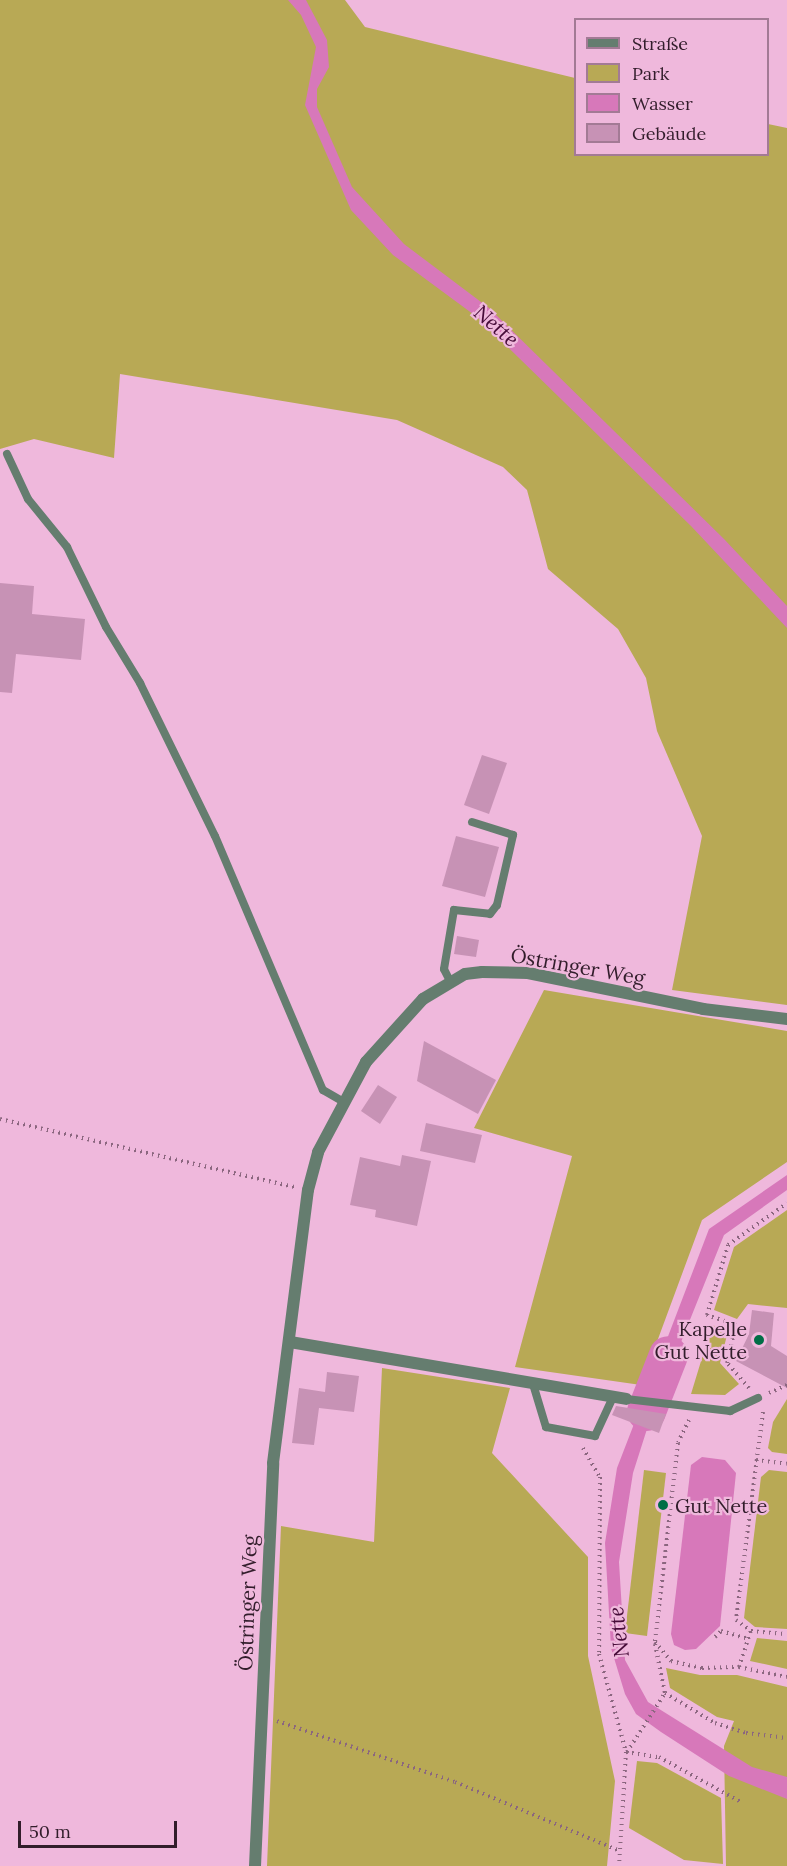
<!DOCTYPE html>
<html>
<head>
<meta charset="utf-8">
<style>
  body { margin:0 }
  #map { position:relative; width:787px; height:1866px; overflow:hidden; background:#efb8dc; font-family:Lora,serif }
  div>[style] { position:absolute }
  [style*='--x'] { left:calc(var(--x)*1px); top:calc(var(--y)*1px); width:calc(var(--w)*1px); rotate:calc(var(--a)*1deg) }
  .green>* { inset:0; background:#b8a955 }
  .water>* { inset:0; background:#d778ba }
  .river>* { height:39px; margin:-19.5px; padding:0 19.5px; transform-origin:19.5px; border-radius:19.5px; background:#d778ba }
  .building>* { inset:0; background:#c792b5 }
  .path>* { height:4px; margin-top:-2px; transform-origin:0; background:repeating-linear-gradient(90deg,#8b667f 0 1.5px,transparent 0 6px) }
  .lane>* { height:8px; margin:-4px; padding:0 4px; transform-origin:4px; border-radius:4px; background:#657d6f }
  .street>* { height:12px; margin:-6px; padding:0 6px; transform-origin:6px; border-radius:6px; background:#657d6f }
  .dots>* { width:16px; height:16px; translate:-50% -50%; box-sizing:border-box; border:3px solid #efb8dc; border-radius:50% }
  span { translate:-50% -50%; white-space:nowrap; text-align:center; line-height:1.15; -webkit-text-stroke:4.5px #efb8dc; paint-order:stroke }
  .street-label { font-size:20px; color:#321d2b }
  .poi-label { font-size:20px; color:#321d2b }
  .right { translate:-100% -50%; text-align:right }
  .left { translate:0 -50%; text-align:left }
  .water-label { font-size:21px; color:#470c39; font-style:italic }
  .legend { position:absolute; left:574px; top:18px; width:195px; height:138px; box-sizing:border-box; background:#efb8dc; border:2px solid #a37a95; margin:0; padding:8px 10px; list-style:none; font-size:18px; color:#321d2b }
  .legend li { display:flex; align-items:center; gap:12px; height:30px }
  .legend b { width:30px; border:2px solid #a37a95 }
  .scale { position:absolute; left:18px; top:1821px; width:159px; height:27px; box-sizing:border-box; border:3px solid #321d2b; border-top:0; padding-left:8px; font-size:18px; line-height:21px; white-space:nowrap; color:#321d2b; -webkit-text-stroke:4px #efb8dc; paint-order:stroke }
</style>
</head>
<body>
<div id="map">
  <div class="green">
    <div style="clip-path:polygon(0 0,345px 0,365px 27px,575px 78px,576px 154px,768px 154px,768px 124px,787px 128px,787px 1005px,672px 990px,702px 836px,657px 731px,646px 678px,618px 629px,548px 569px,527px 490px,503px 467px,397px 420px,120px 374px,114px 458px,34px 439px,0 449px)"></div>
    <div style="clip-path:polygon(544px 990px,787px 1031px,787px 1162px,702px 1220px,641px 1385px,515px 1367px,572px 1156px,474px 1128px)"></div>
    <div style="clip-path:polygon(787px 1210px,787px 1308px,748px 1304px,737px 1319px,714px 1310px,734px 1247px)"></div>
    <div style="clip-path:polygon(712px 1325px,728px 1331px,720px 1363px,739px 1384px,725px 1395px,691px 1394px)"></div>
    <div style="clip-path:polygon(382px 1368px,510px 1388px,492px 1453px,588px 1557px,588px 1656px,615px 1781px,607px 1866px,267px 1866px,281px 1526px,374px 1542px)"></div>
    <div style="clip-path:polygon(787px 1399px,787px 1454px,772px 1452px,768px 1448px,773px 1422px)"></div>
    <div style="clip-path:polygon(644px 1470px,666px 1473px,647px 1636px,625px 1633px)"></div>
    <div style="clip-path:polygon(769px 1470px,787px 1472px,787px 1629px,755px 1627px,744px 1618px,761px 1477px)"></div>
    <div style="clip-path:polygon(757px 1638px,787px 1641px,787px 1669px,750px 1661px)"></div>
    <div style="clip-path:polygon(666px 1668px,700px 1675px,737px 1675px,787px 1687px,787px 1866px,726px 1866px,724px 1746px,734px 1721px,717px 1717px,670px 1688px)"></div>
    <div style="clip-path:polygon(637px 1761px,657px 1763px,721px 1798px,723px 1864px,684px 1860px,629px 1828px)"></div>
  </div>
  <div class="water">
    <div style="clip-path:polygon(288px 0,306px 0,327px 40px,329px 67px,317px 89px,317px 107px,352px 187px,404px 244px,489px 308px,724px 539px,787px 606px,787px 628px,691px 526px,477px 317px,393px 255px,351px 210px,305px 105px,316px 47px,301px 15px)"></div>
    <div style="clip-path:polygon(787px 1175px,787px 1190px,724px 1235px,659px 1397px,646px 1394px,709px 1229px)"></div>
    <div style="clip-path:polygon(634px 1424px,647px 1429px,633px 1473px,619px 1562px,625px 1660px,648px 1702px,752px 1767px,787px 1777px,787px 1799px,729px 1776px,661px 1732px,636px 1714px,625px 1694px,611px 1648px,605px 1543px,617px 1468px)"></div>
    <div style="clip-path:polygon(702px 1457px,725px 1460px,736px 1473px,720px 1626px,696px 1649px,685px 1650px,674px 1645px,671px 1634px,691px 1465px)"></div>
  </div>
  <div class="river">
    <div style="--x:646;--y:1411;--w:60;--a:-68.6"></div>
  </div>
  <div class="building">
    <div style="clip-path:polygon(0 583px,34px 586px,32px 614px,85px 619px,81px 660px,16px 654px,12px 693px,0 692px)"></div>
    <div style="clip-path:polygon(482px 755px,507px 763px,489px 814px,464px 805px)"></div>
    <div style="clip-path:polygon(456px 836px,499px 847px,485px 897px,442px 886px)"></div>
    <div style="clip-path:polygon(457px 936px,479px 940px,476px 957px,454px 954px)"></div>
    <div style="clip-path:polygon(424px 1041px,496px 1080px,478px 1114px,417px 1081px)"></div>
    <div style="clip-path:polygon(378px 1085px,397px 1097px,380px 1124px,361px 1111px)"></div>
    <div style="clip-path:polygon(426px 1123px,482px 1135px,475px 1163px,420px 1151px)"></div>
    <div style="clip-path:polygon(402px 1155px,431px 1161px,417px 1226px,375px 1217px,376px 1210px,350px 1205px,360px 1157px,400px 1166px)"></div>
    <div style="clip-path:polygon(752px 1310px,774px 1313px,771px 1346px,787px 1356px,787px 1388px,736px 1361px,749px 1334px)"></div>
    <div style="clip-path:polygon(327px 1372px,359px 1376px,354px 1412px,319px 1408px,314px 1445px,292px 1443px,299px 1388px,325px 1392px)"></div>
    <div style="clip-path:polygon(616px 1406px,666px 1414px,659px 1433px,612px 1415px)"></div>
  </div>
  <div class="path">
    <div style="--x:0;--y:1119;--w:302;--a:13"></div>
    <div style="--x:749;--y:1388;--w:33;--a:-131"></div>
    <div style="--x:727;--y:1363;--w:39;--a:-77"></div>
    <div style="--x:736;--y:1325;--w:31;--a:-161"></div>
    <div style="--x:707;--y:1315;--w:73;--a:-73.3"></div>
    <div style="--x:728;--y:1245;--w:72;--a:-35.4"></div>
    <div style="--x:769;--y:1393;--w:20;--a:-24"></div>
    <div style="--x:763;--y:1412;--w:210;--a:97.4"></div>
    <div style="--x:736;--y:1620;--w:19;--a:36"></div>
    <div style="--x:751;--y:1631;--w:36;--a:5"></div>
    <div style="--x:689;--y:1420;--w:25;--a:116"></div>
    <div style="--x:678;--y:1443;--w:200;--a:96.6"></div>
    <div style="--x:655;--y:1642;--w:25;--a:50"></div>
    <div style="--x:671;--y:1661;--w:32;--a:13"></div>
    <div style="--x:702;--y:1668;--w:37;--a:-2"></div>
    <div style="--x:739;--y:1667;--w:49;--a:11.8"></div>
    <div style="--x:583;--y:1448;--w:34;--a:60"></div>
    <div style="--x:600;--y:1477;--w:177;--a:90.3"></div>
    <div style="--x:599;--y:1654;--w:102;--a:74.6"></div>
    <div style="--x:626;--y:1752;--w:114;--a:93.5"></div>
    <div style="--x:756;--y:1460;--w:31;--a:7"></div>
    <div style="--x:715;--y:1637;--w:8;--a:-45"></div>
    <div style="--x:721;--y:1631;--w:29;--a:16"></div>
    <div style="--x:655;--y:1644;--w:50;--a:78.5"></div>
    <div style="--x:665;--y:1693;--w:58;--a:31"></div>
    <div style="--x:715;--y:1723;--w:33;--a:18"></div>
    <div style="--x:746;--y:1733;--w:41;--a:7"></div>
    <div style="--x:739;--y:1667;--w:38;--a:-72"></div>
    <div style="--x:277;--y:1721;--w:188;--a:18.9"></div>
    <div style="--x:455;--y:1782;--w:179;--a:22.7"></div>
    <div style="--x:626;--y:1752;--w:33;--a:9"></div>
    <div style="--x:659;--y:1757;--w:94;--a:28.8"></div>
    <div style="--x:627;--y:1752;--w:70;--a:-57.2"></div>
  </div>
  <div class="lane">
    <div style="--x:7;--y:454;--w:50;--a:65"></div>
    <div style="--x:28;--y:499;--w:62;--a:50.9"></div>
    <div style="--x:67;--y:547;--w:89;--a:64"></div>
    <div style="--x:106;--y:627;--w:66;--a:58.7"></div>
    <div style="--x:140;--y:683;--w:170;--a:63.9"></div>
    <div style="--x:215;--y:836;--w:276;--a:67"></div>
    <div style="--x:323;--y:1090;--w:22;--a:30"></div>
    <div style="--x:450;--y:981;--w:13;--a:-117"></div>
    <div style="--x:444;--y:969;--w:60;--a:-80.4"></div>
    <div style="--x:454;--y:910;--w:36;--a:6"></div>
    <div style="--x:490;--y:914;--w:11;--a:-52"></div>
    <div style="--x:497;--y:905;--w:72;--a:-77.1"></div>
    <div style="--x:513;--y:835;--w:43;--a:-162.4"></div>
    <div style="--x:533;--y:1384;--w:45;--a:73.2"></div>
    <div style="--x:546;--y:1427;--w:50;--a:10.4"></div>
    <div style="--x:595;--y:1436;--w:43;--a:-65.2"></div>
    <div style="--x:626;--y:1399;--w:105;--a:6.6"></div>
    <div style="--x:730;--y:1411;--w:31;--a:-25"></div>
  </div>
  <div class="street">
    <div style="--x:290;--y:1342;--w:341;--a:9.6"></div>
    <div style="--x:255;--y:1866;--w:403;--a:-87.4"></div>
    <div style="--x:273;--y:1463;--w:275;--a:-82.7"></div>
    <div style="--x:308;--y:1190;--w:39;--a:-75"></div>
    <div style="--x:318;--y:1152;--w:102;--a:-61.9"></div>
    <div style="--x:366;--y:1062;--w:85;--a:-47.9"></div>
    <div style="--x:423;--y:999;--w:49;--a:-30.8"></div>
    <div style="--x:465;--y:974;--w:17;--a:-7"></div>
    <div style="--x:482;--y:972;--w:46;--a:1.2"></div>
    <div style="--x:528;--y:973;--w:179;--a:11.6"></div>
    <div style="--x:703;--y:1009;--w:85;--a:6.8"></div>
  </div>
  <div class="dots">
    <div style="left:759px;top:1340px;background:#006e46"></div>
    <div style="left:663px;top:1505px;background:#006e46"></div>
  </div>
  <div class="street-label">
    <span style="left:578px;top:966px;rotate:10deg">Östringer Weg</span>
    <span style="left:247px;top:1603px;rotate:-88deg">Östringer Weg</span>
  </div>
  <div class="poi-label">
    <span class="right" style="left:747px;top:1340px">Kapelle<br>Gut Nette</span>
    <span class="left" style="left:675px;top:1505px">Gut Nette</span>
  </div>
  <div class="water-label">
    <span style="left:496px;top:326px;rotate:41deg">Nette</span>
    <span style="left:619px;top:1632px;rotate:-97deg">Nette</span>
  </div>
  <ul class="legend">
  <li><b style="height:8px;background:#657d6f"></b>Straße</li>
  <li><b style="height:16px;background:#b8a955"></b>Park</li>
  <li><b style="height:16px;background:#d778ba"></b>Wasser</li>
  <li><b style="height:16px;background:#c792b5"></b>Gebäude</li>
  </ul>
  <div class="scale">50 m</div>
</div>
</body>
</html>
